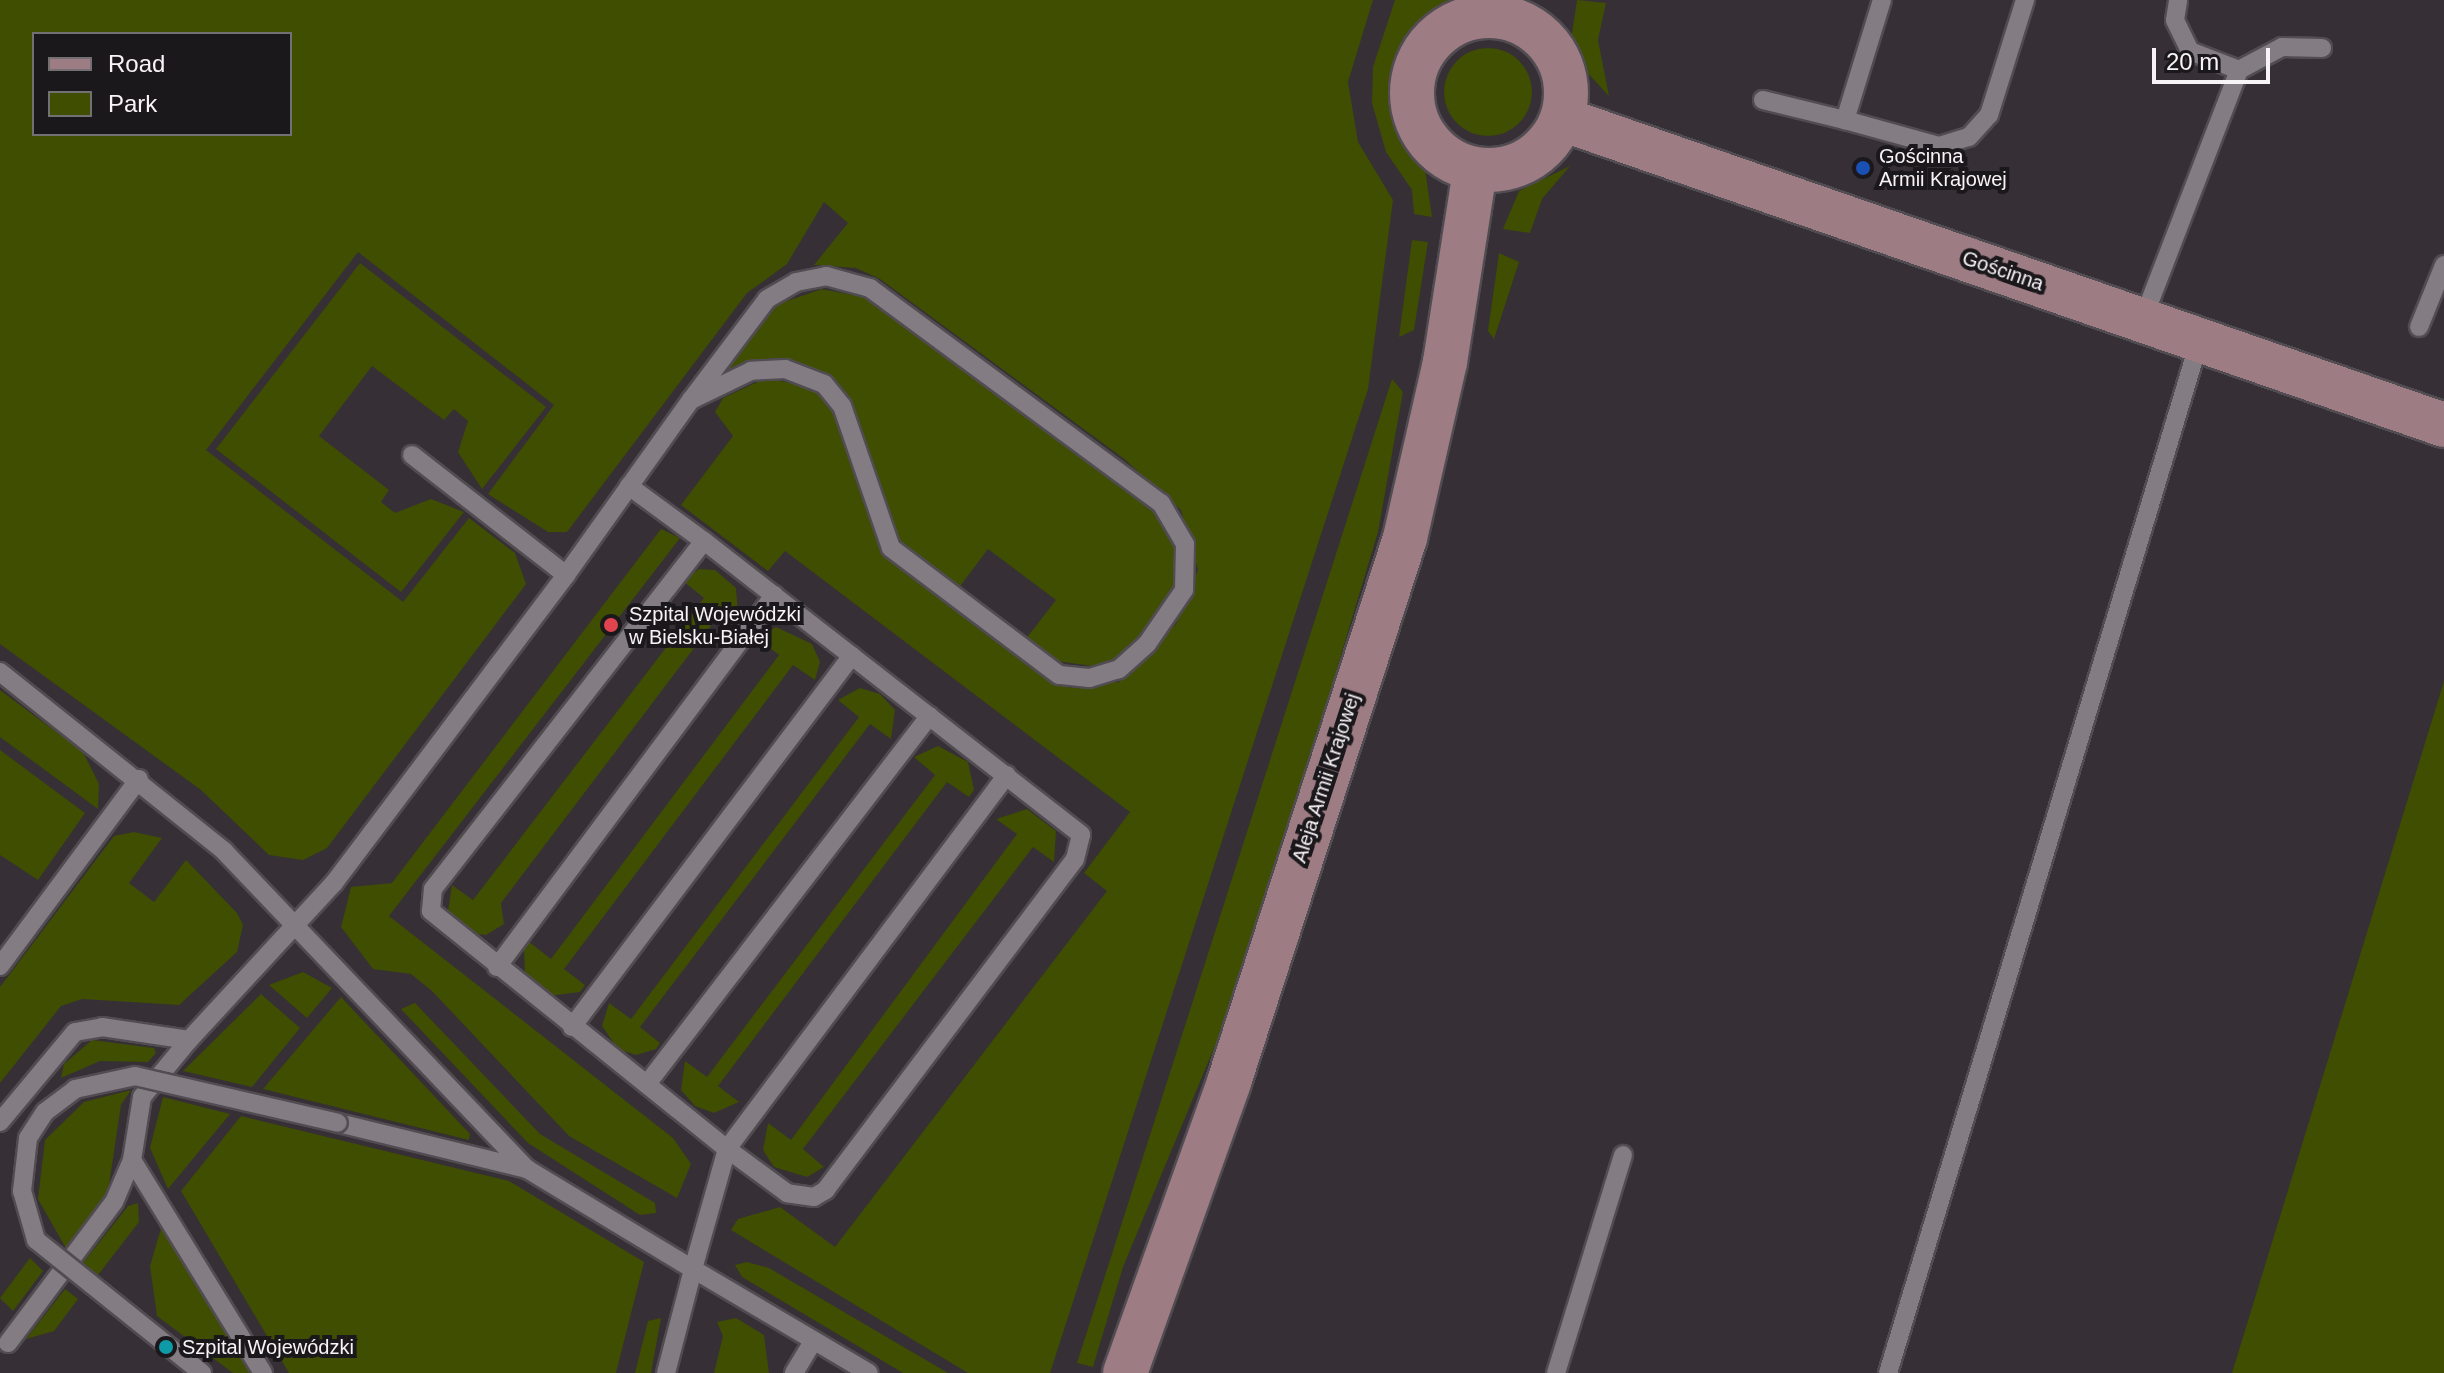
<!DOCTYPE html>
<html>
<head>
<meta charset="utf-8">
<style>
  body { margin:0 }
  #map { position:relative; width:2444px; height:1373px; overflow:hidden; background:#362f35; font-family:Helvetica,sans-serif }
  div>[style] { position:absolute }
  [style*='--x'] { left:calc(var(--x)*1px); top:calc(var(--y)*1px); width:calc(var(--w)*1px); rotate:calc(var(--a)*1deg) }
  .green>* { inset:0; background:#3f4e01 }
  .round { border-radius:50% }
  .roads { filter:drop-shadow(2px 0 #514c51) drop-shadow(-2px 0 #514c51) drop-shadow(0 2px #514c51) drop-shadow(0 -2px #514c51) }
  .lane>* { height:18px; margin:-9px; padding:0 9px; transform-origin:9px; border-radius:9px; background:#847c83 }
  .secondary>* { height:44px; margin:-22px; padding:0 22px; transform-origin:22px; border-radius:22px; background:#9d7c83 }
  .secondary>.ring { margin:-22px; padding:0; box-sizing:content-box; background:none; border:44px solid #9d7c83; border-radius:50% }
  .bridges { filter:drop-shadow(2px 0 #514c51) drop-shadow(-2px 0 #514c51) drop-shadow(0 2px #514c51) drop-shadow(0 -2px #514c51) }
  .lane-bridge>* { height:18px; margin:-9px; padding:0 9px; transform-origin:9px; border-radius:9px; background:#847c83 }
  .dots>* { width:22px; height:22px; translate:-50% -50%; box-sizing:border-box; border:4px solid #1b181b; border-radius:50% }
  span { translate:-50% -50%; white-space:nowrap; text-align:center; line-height:1.15; -webkit-text-stroke:8px #1b181b; paint-order:stroke }
  .poi-label { font-size:20px; color:#f7f3f7 }
  .left { translate:0 -50%; text-align:left }
  .street-label { font-size:20px; color:#f7f3f7 }
  .legend { position:absolute; left:32px; top:32px; width:260px; height:104px; box-sizing:border-box; background:#1b181b; border:2px solid #737073; margin:0; padding:10px 14px; list-style:none; font-size:24px; color:#f7f3f7 }
  .legend li { display:flex; align-items:center; gap:16px; height:40px }
  .legend b { width:40px; border:2px solid #737073 }
  .scale { position:absolute; left:2152px; top:48px; width:118px; height:36px; box-sizing:border-box; border:4px solid #f7f3f7; border-top:0; padding-left:10px; font-size:24px; line-height:28px; white-space:nowrap; color:#f7f3f7; -webkit-text-stroke:6px #1b181b; paint-order:stroke }
</style>
</head>
<body>
<div id="map">
  <div class="green">
    <div style="clip-path:polygon(evenodd,0 0,1373px 0,1348px 82px,1358px 142px,1393px 200px,1368px 389px,1050px 1373px,968px 1373px,731px 1230px,738px 1219px,780px 1207px,835px 1247px,1107px 891px,1084px 873px,1130px 812px,785px 551px,768px 571px,681px 505px,733px 436px,715px 412px,723px 398px,766px 378px,819px 389px,836px 408px,881px 551px,1045px 679px,1071px 688px,1119px 682px,1176px 624px,1198px 570px,1181px 510px,1123px 458px,880px 279px,856px 268px,814px 265px,848px 223px,824px 202px,787px 264px,747px 293px,567px 532px,548px 532px,488px 494px,554px 405px,358px 252px,206px 450px,403px 602px,469px 518px,515px 553px,526px 584px,327px 848px,303px 860px,269px 855px,201px 790px,0 644px,0 0,34px 34px,290px 34px,290px 134px,34px 134px,34px 34px)"></div>
    <div style="clip-path:polygon(1395px 0,1465px 0,1420px 25px,1393px 75px,1397px 127px,1425px 169px,1432px 217px,1414px 214px,1412px 190px,1386px 152px,1372px 103px,1373px 67px)"></div>
    <div style="clip-path:polygon(1577px 0,1606px 3px,1598px 40px,1609px 96px,1584px 69px,1571px 40px)"></div>
    <div class="round" style="left:1444px;top:48px;width:88px;height:88px"></div>
    <div style="clip-path:polygon(1570px 166px,1542px 199px,1530px 233px,1503px 229px,1519px 191px)"></div>
    <div style="clip-path:polygon(1412px 240px,1428px 242px,1414px 330px,1399px 337px)"></div>
    <div style="clip-path:polygon(1499px 253px,1519px 262px,1494px 339px,1488px 331px)"></div>
    <div style="clip-path:polygon(360px 263px,546px 407px,482px 489px,458px 452px,468px 421px,454px 409px,444px 420px,372px 366px,319px 436px,389px 490px,381px 502px,395px 513px,431px 499px,464px 512px,401px 592px,216px 449px)"></div>
    <div style="clip-path:polygon(822px 289px,868px 298px,1157px 512px,1174px 542px,1176px 582px,1130px 650px,1100px 667px,1049px 660px,1025px 640px,1056px 600px,988px 549px,958px 589px,898px 545px,851px 405px,832px 377px,774px 358px,726px 371px,778px 304px)"></div>
    <div style="clip-path:polygon(1392px 379px,1403px 392px,1378px 532px,1301px 788px,1229px 1012px,1123px 1267px,1093px 1367px,1077px 1363px)"></div>
    <div style="clip-path:polygon(661px 529px,680px 538px,389px 916px,673px 1138px,691px 1164px,677px 1198px,569px 1136px,432px 991px,411px 974px,373px 969px,341px 927px,351px 887px,392px 883px)"></div>
    <div style="clip-path:polygon(715px 570px,736px 588px,738px 614px,713px 623px,501px 903px,504px 924px,486px 935px,467px 933px,448px 912px,452px 885px,473px 900px,704px 598px,683px 581px,699px 569px)"></div>
    <div style="clip-path:polygon(776px 627px,812px 644px,820px 662px,815px 680px,793px 665px,564px 969px,585px 985px,580px 992px,548px 996px,525px 975px,524px 948px,528px 941px,551px 959px,779px 655px,757px 638px)"></div>
    <div style="clip-path:polygon(2444px 681px,2444px 1373px,2232px 1373px)"></div>
    <div style="clip-path:polygon(860px 688px,880px 694px,895px 710px,891px 739px,870px 724px,640px 1027px,660px 1043px,656px 1049px,636px 1055px,618px 1049px,602px 1026px,609px 1003px,631px 1019px,859px 717px,838px 700px)"></div>
    <div style="clip-path:polygon(0 690px,83px 752px,99px 784px,98px 809px,0 737px)"></div>
    <div style="clip-path:polygon(938px 746px,968px 762px,974px 790px,969px 797px,947px 782px,718px 1086px,739px 1102px,714px 1113px,695px 1106px,681px 1090px,685px 1061px,707px 1077px,935px 775px,914px 757px)"></div>
    <div style="clip-path:polygon(0 750px,85px 813px,38px 880px,0 855px)"></div>
    <div style="clip-path:polygon(1027px 809px,1056px 831px,1054px 862px,1033px 847px,803px 1149px,824px 1167px,807px 1177px,774px 1167px,763px 1150px,768px 1123px,791px 1140px,1017px 834px,996px 819px)"></div>
    <div style="clip-path:polygon(134px 832px,162px 838px,129px 883px,154px 902px,186px 860px,237px 913px,243px 925px,237px 952px,179px 1005px,82px 999px,61px 1006px,0 1083px,0 987px,114px 836px)"></div>
    <div style="clip-path:polygon(303px 972px,332px 988px,307px 1018px,269px 985px)"></div>
    <div style="clip-path:polygon(261px 994px,300px 1028px,252px 1087px,183px 1071px)"></div>
    <div style="clip-path:polygon(341px 997px,470px 1134px,469px 1140px,263px 1089px)"></div>
    <div style="clip-path:polygon(415px 1003px,540px 1134px,655px 1203px,656px 1213px,640px 1215px,528px 1143px,401px 1009px)"></div>
    <div style="clip-path:polygon(92px 1040px,154px 1048px,156px 1053px,148px 1062px,100px 1061px,61px 1078px,64px 1064px)"></div>
    <div style="clip-path:polygon(131px 1090px,121px 1105px,107px 1198px,67px 1250px,38px 1199px,45px 1140px,84px 1102px)"></div>
    <div style="clip-path:polygon(163px 1097px,230px 1114px,168px 1189px,150px 1148px)"></div>
    <div style="clip-path:polygon(241px 1116px,509px 1181px,644px 1262px,616px 1373px,289px 1373px,181px 1191px)"></div>
    <div style="clip-path:polygon(138px 1203px,139px 1222px,98px 1275px,83px 1263px,128px 1206px)"></div>
    <div style="clip-path:polygon(162px 1225px,253px 1373px,233px 1373px,157px 1316px,150px 1266px)"></div>
    <div style="clip-path:polygon(30px 1258px,43px 1271px,13px 1311px,0 1298px)"></div>
    <div style="clip-path:polygon(747px 1262px,769px 1268px,948px 1373px,903px 1373px,742px 1277px,735px 1265px)"></div>
    <div style="clip-path:polygon(65px 1289px,78px 1299px,54px 1331px,26px 1339px)"></div>
    <div style="clip-path:polygon(661px 1318px,651px 1373px,635px 1373px,648px 1321px)"></div>
    <div style="clip-path:polygon(736px 1318px,764px 1335px,769px 1373px,714px 1373px,723px 1336px,717px 1322px)"></div>
  </div>
  <div class="roads">
    <div class="lane">
      <div style="--x:1882;--y:0;--w:126;--a:107.1"></div>
      <div style="--x:1845;--y:120;--w:98;--a:15.5"></div>
      <div style="--x:1939;--y:146;--w:31;--a:-17"></div>
      <div style="--x:1969;--y:137;--w:30;--a:-48"></div>
      <div style="--x:1989;--y:115;--w:121;--a:-72.6"></div>
      <div style="--x:2239;--y:70;--w:49;--a:-28.1"></div>
      <div style="--x:2282;--y:47;--w:40;--a:1.4"></div>
      <div style="--x:1763;--y:100;--w:84;--a:13.7"></div>
      <div style="--x:2143;--y:319;--w:267;--a:-68.9"></div>
      <div style="--x:2239;--y:70;--w:53;--a:-158.8"></div>
      <div style="--x:2190;--y:51;--w:34;--a:-116"></div>
      <div style="--x:2175;--y:20;--w:20;--a:-81"></div>
      <div style="--x:2419;--y:327;--w:67;--a:-68"></div>
      <div style="--x:412;--y:455;--w:195;--a:37.9"></div>
      <div style="--x:629;--y:486;--w:93;--a:36.3"></div>
      <div style="--x:704;--y:541;--w:478;--a:37.9"></div>
      <div style="--x:1081;--y:835;--w:25;--a:104"></div>
      <div style="--x:1075;--y:859;--w:414;--a:127"></div>
      <div style="--x:826;--y:1190;--w:14;--a:150"></div>
      <div style="--x:814;--y:1197;--w:27;--a:-172"></div>
      <div style="--x:787;--y:1193;--w:74;--a:-143.7"></div>
      <div style="--x:727;--y:1149;--w:380;--a:-141.2"></div>
      <div style="--x:431;--y:911;--w:22;--a:-85"></div>
      <div style="--x:433;--y:889;--w:441;--a:-52.1"></div>
      <div style="--x:0;--y:672;--w:287;--a:38.6"></div>
      <div style="--x:224;--y:851;--w:439;--a:46.4"></div>
      <div style="--x:527;--y:1169;--w:194;--a:31.1"></div>
      <div style="--x:693;--y:1269;--w:125;--a:-74.2"></div>
      <div style="--x:727;--y:1149;--w:467;--a:-53.2"></div>
      <div style="--x:0;--y:966;--w:233;--a:-53.4"></div>
      <div style="--x:497;--y:967;--w:464;--a:-53.3"></div>
      <div style="--x:572;--y:1027;--w:465;--a:-53"></div>
      <div style="--x:647;--y:1084;--w:464;--a:-52.5"></div>
      <div style="--x:0;--y:1122;--w:117;--a:-50.2"></div>
      <div style="--x:75;--y:1032;--w:27;--a:-10"></div>
      <div style="--x:102;--y:1027;--w:88;--a:8.5"></div>
      <div style="--x:189;--y:1040;--w:214;--a:-47.3"></div>
      <div style="--x:334;--y:883;--w:386;--a:-53"></div>
      <div style="--x:566;--y:575;--w:215;--a:-54.5"></div>
      <div style="--x:691;--y:400;--w:126;--a:-53"></div>
      <div style="--x:767;--y:299;--w:34;--a:-30"></div>
      <div style="--x:796;--y:282;--w:31;--a:-11"></div>
      <div style="--x:826;--y:276;--w:46;--a:15.3"></div>
      <div style="--x:870;--y:288;--w:362;--a:36.5"></div>
      <div style="--x:1161;--y:503;--w:48;--a:59.7"></div>
      <div style="--x:1185;--y:544;--w:46;--a:91.2"></div>
      <div style="--x:1184;--y:590;--w:65;--a:124.4"></div>
      <div style="--x:1147;--y:644;--w:38;--a:138"></div>
      <div style="--x:1119;--y:669;--w:31;--a:163"></div>
      <div style="--x:1089;--y:678;--w:30;--a:-174"></div>
      <div style="--x:1059;--y:675;--w:211;--a:-142.9"></div>
      <div style="--x:891;--y:548;--w:150;--a:-109"></div>
      <div style="--x:842;--y:406;--w:28;--a:-129"></div>
      <div style="--x:824;--y:384;--w:42;--a:-159"></div>
      <div style="--x:785;--y:369;--w:34;--a:177"></div>
      <div style="--x:751;--y:371;--w:67;--a:154.2"></div>
      <div style="--x:338;--y:1123;--w:195;--a:13.7"></div>
      <div style="--x:132;--y:1160;--w:250;--a:58.4"></div>
      <div style="--x:8;--y:1343;--w:176;--a:-53.1"></div>
      <div style="--x:114;--y:1202;--w:46;--a:-66.8"></div>
      <div style="--x:132;--y:1160;--w:64;--a:-81"></div>
      <div style="--x:142;--y:1097;--w:74;--a:-50.5"></div>
      <div style="--x:666;--y:1373;--w:107;--a:-75.4"></div>
      <div style="--x:693;--y:1269;--w:204;--a:30.6"></div>
      <div style="--x:794;--y:1373;--w:37;--a:-59"></div>
      <div style="--x:1556;--y:1373;--w:228;--a:-72.9"></div>
      <div style="--x:1888;--y:1373;--w:1080;--a:-73.21"></div>
    </div>
    <div class="secondary">
      <div class="ring" style="left:1412px;top:16px;width:110px;height:110px"></div>
      <div style="--x:1562;--y:119;--w:934;--a:19.13"></div>
      <div style="--x:1125;--y:1373;--w:309;--a:-70.3"></div>
      <div style="--x:1229;--y:1082;--w:572;--a:-72.07"></div>
      <div style="--x:1405;--y:538;--w:180;--a:-77.2"></div>
      <div style="--x:1445;--y:362;--w:194;--a:-81.1"></div>
    </div>
  </div>
  <div class="bridges">
    <div class="lane-bridge">
      <div style="--x:202;--y:1373;--w:213;--a:-141.3"></div>
      <div style="--x:36;--y:1240;--w:51;--a:-105.9"></div>
      <div style="--x:22;--y:1191;--w:53;--a:-83.5"></div>
      <div style="--x:28;--y:1138;--w:31;--a:-57"></div>
      <div style="--x:45;--y:1112;--w:38;--a:-37"></div>
      <div style="--x:75;--y:1089;--w:61;--a:-12.2"></div>
      <div style="--x:135;--y:1076;--w:208;--a:13"></div>
    </div>
  </div>
  <div class="dots">
    <div style="left:1863px;top:168px;background:#1a4fb4"></div>
    <div style="left:611px;top:625px;background:#e0444e"></div>
    <div style="left:166px;top:1347px;background:#0f9aa8"></div>
  </div>
  <div class="poi-label">
    <span class="left" style="left:1879px;top:168px">Gościnna<br>Armii Krajowej</span>
    <span class="left" style="left:629px;top:626px">Szpital Wojewódzki<br>w Bielsku-Białej</span>
    <span class="left" style="left:182px;top:1347px">Szpital Wojewódzki</span>
  </div>
  <div class="street-label">
    <span style="left:2003px;top:271px;rotate:19deg">Gościnna</span>
    <span style="left:1326px;top:778px;rotate:-72deg">Aleja Armii Krajowej</span>
  </div>
  <ul class="legend">
  <li><b style="height:10px;background:#9d7c83"></b>Road</li>
  <li><b style="height:22px;background:#3f4e01"></b>Park</li>
  </ul>
  <div class="scale">20 m</div>
</div>
</body>
</html>
